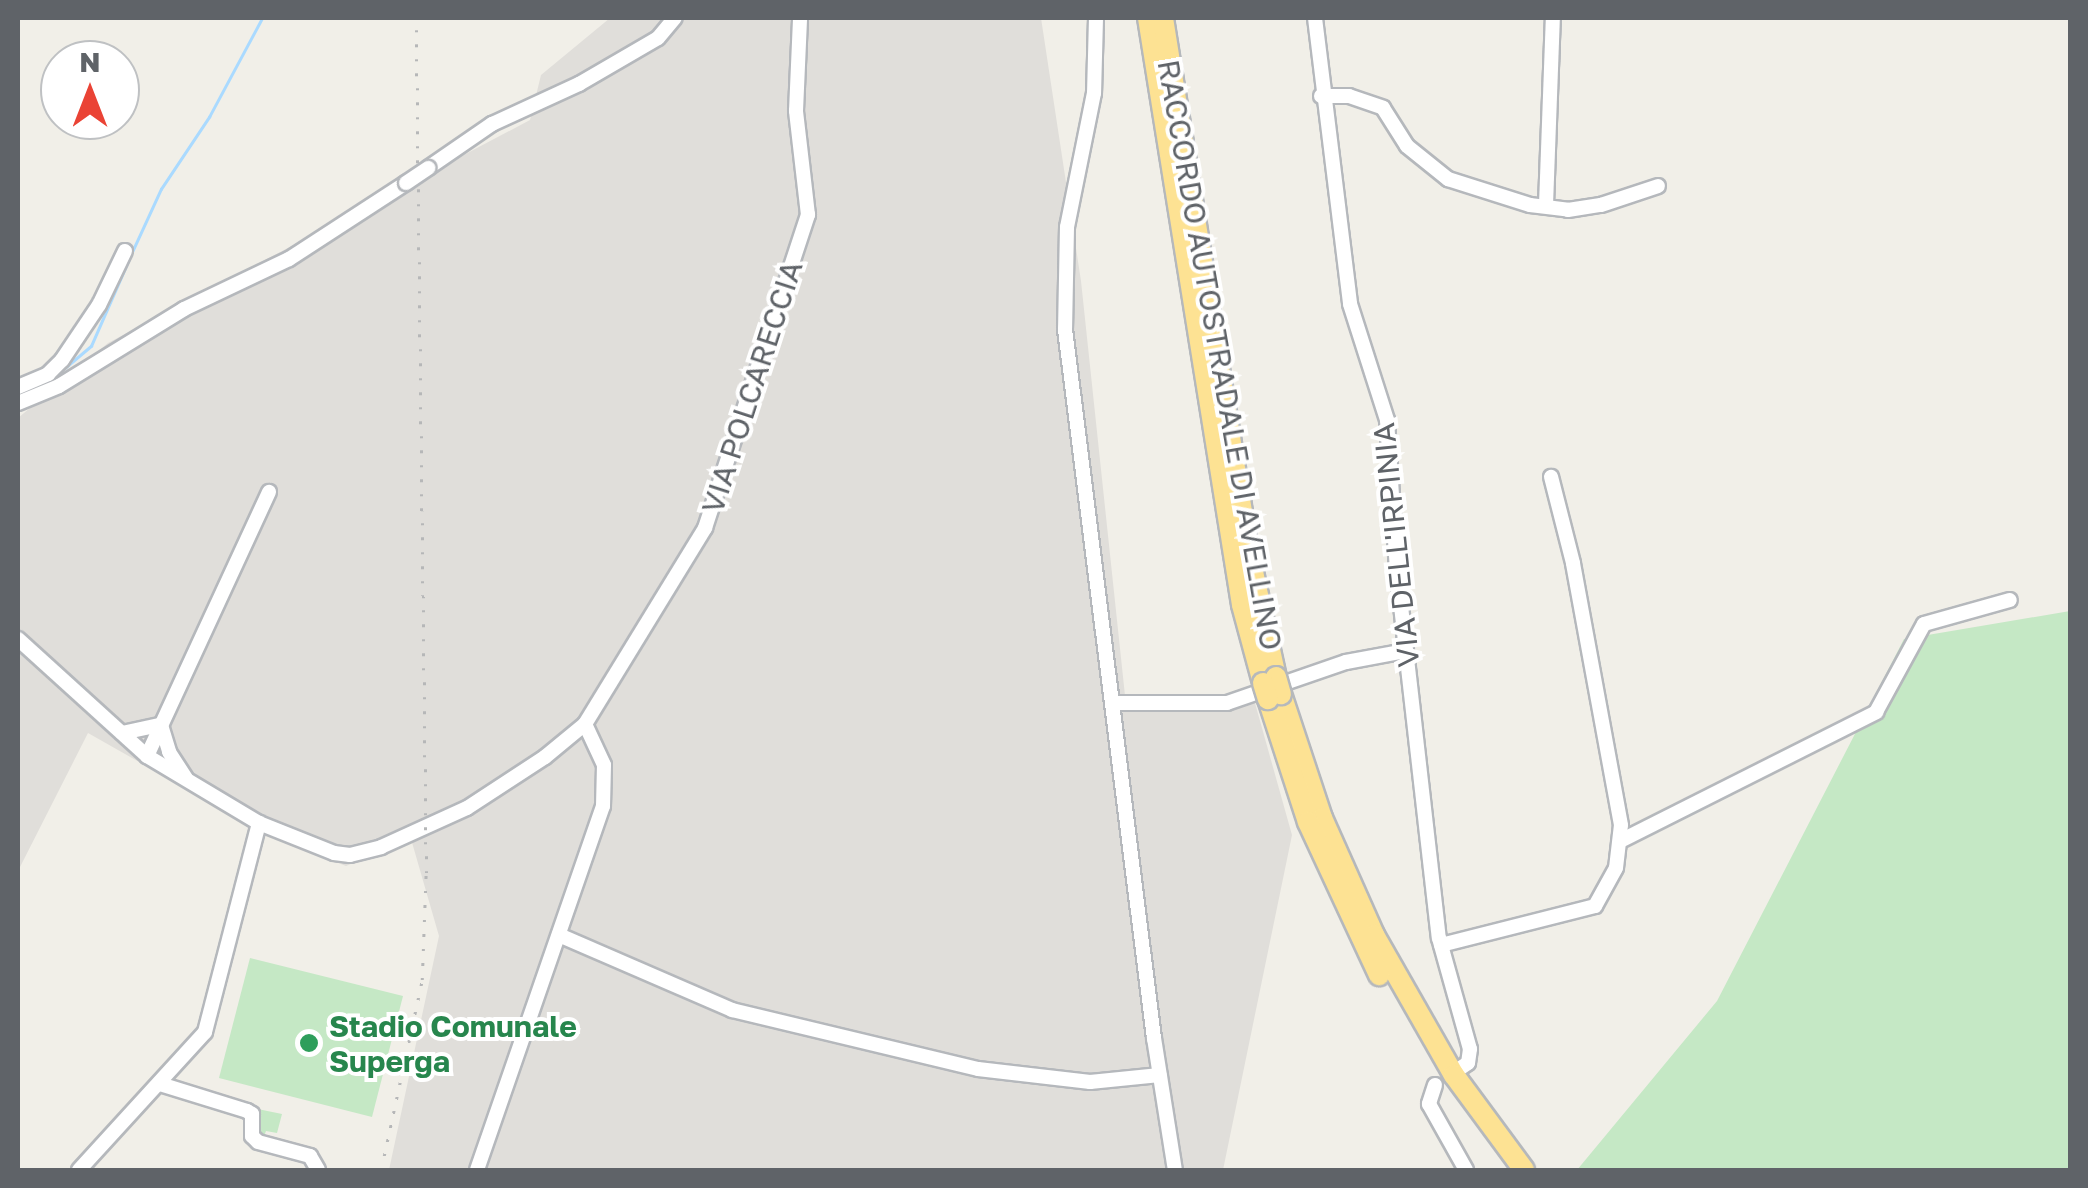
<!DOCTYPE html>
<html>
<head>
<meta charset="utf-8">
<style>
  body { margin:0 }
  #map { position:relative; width:2088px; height:1188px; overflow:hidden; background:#f1efe8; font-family:"Golos Text",sans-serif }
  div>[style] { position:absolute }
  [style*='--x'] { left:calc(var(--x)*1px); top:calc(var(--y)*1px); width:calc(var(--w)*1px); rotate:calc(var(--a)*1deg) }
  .industrial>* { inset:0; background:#e0deda }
  .green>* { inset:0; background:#c5e8c5 }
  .stream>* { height:2.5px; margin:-1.25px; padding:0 1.25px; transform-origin:1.25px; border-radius:1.25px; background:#aadaff }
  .roads { filter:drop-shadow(2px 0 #b5b8bc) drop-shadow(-2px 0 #b5b8bc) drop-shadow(0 2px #b5b8bc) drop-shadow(0 -2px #b5b8bc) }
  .minor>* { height:14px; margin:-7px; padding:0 7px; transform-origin:7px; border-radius:7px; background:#fff }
  .highway>* { height:20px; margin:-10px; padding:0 10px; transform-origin:10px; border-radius:10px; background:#fde293 }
  .rail>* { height:2.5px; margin-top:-1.25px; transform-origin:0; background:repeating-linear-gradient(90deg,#b6b7b8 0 2.5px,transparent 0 14.5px) }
  .bridges { filter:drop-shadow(2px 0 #b5b8bc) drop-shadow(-2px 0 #b5b8bc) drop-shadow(0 2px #b5b8bc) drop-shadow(0 -2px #b5b8bc) }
  .minor-bridge>* { height:14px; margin:-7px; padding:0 7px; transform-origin:7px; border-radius:7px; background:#fff }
  .highway-bridge>* { height:20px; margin:-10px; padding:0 10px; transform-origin:10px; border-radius:10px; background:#fde293 }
  .dots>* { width:28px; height:28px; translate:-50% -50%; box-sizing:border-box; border:5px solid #fff; border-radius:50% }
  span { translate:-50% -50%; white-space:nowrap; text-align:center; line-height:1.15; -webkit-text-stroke:8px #fff; paint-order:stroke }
  .street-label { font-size:30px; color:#5f6368 }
  .leisure-label { font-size:30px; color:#27864d; font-weight:700 }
  .left { translate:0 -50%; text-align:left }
  .frame { position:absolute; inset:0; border:20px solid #5f6368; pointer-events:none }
  .north { position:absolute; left:40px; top:40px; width:100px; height:100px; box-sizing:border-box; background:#fff; border:2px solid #bfc1c3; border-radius:50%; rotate:0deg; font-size:28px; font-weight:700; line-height:40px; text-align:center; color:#5f6368 }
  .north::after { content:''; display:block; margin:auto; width:35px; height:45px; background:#ea4335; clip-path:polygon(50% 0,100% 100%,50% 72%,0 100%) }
</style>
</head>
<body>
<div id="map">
  <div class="industrial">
    <div style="clip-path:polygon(610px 18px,1041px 18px,1081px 281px,1126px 705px,1220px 712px,1255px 703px,1292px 835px,1223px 1170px,389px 1170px,439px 936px,411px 839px,346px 866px,275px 839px,88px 733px,18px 871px,18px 418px,108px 343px,530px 120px,541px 75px)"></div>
  </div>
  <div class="green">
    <div style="clip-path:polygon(2070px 611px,2070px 1170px,1577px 1170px,1717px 1001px,1904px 639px)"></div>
    <div style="clip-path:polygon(250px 958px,403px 996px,372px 1117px,219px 1078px)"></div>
    <div style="clip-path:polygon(253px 1108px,282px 1114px,277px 1133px,266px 1131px,263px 1139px,259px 1135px,260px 1120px)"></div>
  </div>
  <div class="stream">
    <div style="--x:132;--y:252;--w:69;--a:-65.3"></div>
    <div style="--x:161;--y:189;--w:87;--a:-56.3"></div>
    <div style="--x:209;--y:117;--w:112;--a:-61.8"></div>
    <div style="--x:59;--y:373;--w:42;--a:-40.2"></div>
    <div style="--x:91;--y:346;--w:95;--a:-66.4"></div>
  </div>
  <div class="roads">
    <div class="minor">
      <div style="--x:1096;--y:18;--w:75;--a:91.5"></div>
      <div style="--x:1094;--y:93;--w:137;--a:101.4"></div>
      <div style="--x:1067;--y:227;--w:102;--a:91.1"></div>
      <div style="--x:1065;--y:329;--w:715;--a:82.85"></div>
      <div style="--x:1154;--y:1038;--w:134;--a:81"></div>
      <div style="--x:1315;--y:18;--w:288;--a:83"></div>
      <div style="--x:1350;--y:304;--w:122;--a:72.3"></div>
      <div style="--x:1387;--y:420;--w:151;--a:86.2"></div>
      <div style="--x:1397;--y:571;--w:369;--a:83.5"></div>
      <div style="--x:1439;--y:938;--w:115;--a:74.4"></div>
      <div style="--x:1470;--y:1049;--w:14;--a:98"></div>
      <div style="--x:1468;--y:1063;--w:11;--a:146"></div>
      <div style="--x:1321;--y:96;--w:28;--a:0"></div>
      <div style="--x:1349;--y:96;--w:36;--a:19"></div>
      <div style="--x:1383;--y:108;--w:45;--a:57.7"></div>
      <div style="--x:1407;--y:146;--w:53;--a:38.8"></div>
      <div style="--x:1448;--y:179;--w:86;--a:17.6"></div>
      <div style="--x:1530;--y:205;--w:38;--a:7"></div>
      <div style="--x:1568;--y:210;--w:33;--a:-9"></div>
      <div style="--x:1601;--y:205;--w:60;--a:-18.4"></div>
      <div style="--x:428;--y:168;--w:78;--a:-34.5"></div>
      <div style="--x:492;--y:124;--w:96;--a:-24.7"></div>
      <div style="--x:579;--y:84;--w:91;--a:-30.2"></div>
      <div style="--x:658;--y:38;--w:26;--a:-50"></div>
      <div style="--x:1546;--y:205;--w:187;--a:-87.9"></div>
      <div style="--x:18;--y:387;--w:33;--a:-23"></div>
      <div style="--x:48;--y:374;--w:20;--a:-45"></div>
      <div style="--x:62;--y:360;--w:66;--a:-56.1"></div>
      <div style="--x:99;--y:305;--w:60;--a:-64.3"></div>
      <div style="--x:18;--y:403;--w:44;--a:-22.5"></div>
      <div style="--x:59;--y:386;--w:147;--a:-31.6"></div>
      <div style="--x:184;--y:309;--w:116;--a:-25.5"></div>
      <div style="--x:289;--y:259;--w:140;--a:-33"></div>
      <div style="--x:18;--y:639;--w:174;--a:42.2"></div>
      <div style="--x:147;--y:756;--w:131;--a:30.9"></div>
      <div style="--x:259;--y:823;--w:81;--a:21.8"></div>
      <div style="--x:334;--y:853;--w:16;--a:7"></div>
      <div style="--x:350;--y:855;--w:32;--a:-14"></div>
      <div style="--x:381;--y:847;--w:94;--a:-24.4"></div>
      <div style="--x:467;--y:808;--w:93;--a:-33.2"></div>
      <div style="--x:545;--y:757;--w:52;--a:-39.5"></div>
      <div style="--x:585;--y:724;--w:45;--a:65.1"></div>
      <div style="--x:604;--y:765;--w:41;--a:91.4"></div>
      <div style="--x:603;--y:806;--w:385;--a:109.1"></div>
      <div style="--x:1112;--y:703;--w:115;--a:0"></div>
      <div style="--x:1227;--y:703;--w:126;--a:-19"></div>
      <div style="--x:1346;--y:662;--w:61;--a:-10.4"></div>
      <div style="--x:585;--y:724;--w:230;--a:-58.5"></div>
      <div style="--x:705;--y:528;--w:330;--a:-71.8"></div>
      <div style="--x:808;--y:215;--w:105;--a:-96.6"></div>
      <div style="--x:796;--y:111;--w:93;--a:-87.5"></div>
      <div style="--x:161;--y:725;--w:28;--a:73"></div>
      <div style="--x:169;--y:752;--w:31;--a:57"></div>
      <div style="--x:122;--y:733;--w:40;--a:-12"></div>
      <div style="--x:147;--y:756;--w:291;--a:-65.2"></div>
      <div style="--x:1620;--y:841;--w:287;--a:-26.7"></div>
      <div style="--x:1876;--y:712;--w:100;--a:-61.4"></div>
      <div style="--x:1924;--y:624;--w:89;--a:-15.6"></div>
      <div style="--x:559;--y:935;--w:189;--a:23.4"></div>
      <div style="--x:732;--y:1010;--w:253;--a:13.5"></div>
      <div style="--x:978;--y:1069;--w:113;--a:6.6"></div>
      <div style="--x:1090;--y:1082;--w:70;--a:-5.7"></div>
      <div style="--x:1441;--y:945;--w:159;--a:-14.2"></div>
      <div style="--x:1595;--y:906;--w:43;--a:-61.1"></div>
      <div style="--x:1616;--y:868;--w:43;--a:-83.4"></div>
      <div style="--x:1621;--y:825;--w:266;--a:-100.4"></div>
      <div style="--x:1573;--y:563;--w:89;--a:-104.3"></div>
      <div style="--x:160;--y:1084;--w:91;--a:17.2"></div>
      <div style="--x:247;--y:1111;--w:6;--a:31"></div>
      <div style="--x:252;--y:1114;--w:22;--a:90"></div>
      <div style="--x:252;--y:1136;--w:8;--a:45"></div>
      <div style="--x:258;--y:1142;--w:54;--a:15.1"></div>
      <div style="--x:310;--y:1156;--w:16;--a:60"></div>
      <div style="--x:1435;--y:1085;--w:20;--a:108"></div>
      <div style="--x:1429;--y:1104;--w:76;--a:60.7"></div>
      <div style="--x:79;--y:1170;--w:187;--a:-47.6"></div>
      <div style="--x:205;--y:1032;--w:216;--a:-75.5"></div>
    </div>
    <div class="highway">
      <div style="--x:1148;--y:18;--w:594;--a:80.9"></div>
      <div style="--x:1242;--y:605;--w:81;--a:74.9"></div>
      <div style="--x:1163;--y:18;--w:538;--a:80.91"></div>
      <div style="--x:1248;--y:549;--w:131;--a:77.7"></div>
      <div style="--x:1281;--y:694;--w:131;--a:71.7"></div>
      <div style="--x:1322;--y:818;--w:128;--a:66"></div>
      <div style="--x:1374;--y:935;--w:161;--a:60.3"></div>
      <div style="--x:1454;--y:1075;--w:118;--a:53.6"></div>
      <div style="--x:1268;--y:699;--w:129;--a:72"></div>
      <div style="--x:1308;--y:822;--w:169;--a:65.1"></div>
    </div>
  </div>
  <div class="rail">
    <div style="--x:381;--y:1170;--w:194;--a:-77.8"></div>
    <div style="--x:422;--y:980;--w:107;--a:-87.9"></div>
    <div style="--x:426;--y:873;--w:855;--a:-90.67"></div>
  </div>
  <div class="bridges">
    <div class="minor-bridge">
      <div style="--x:406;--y:183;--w:27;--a:-34"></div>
    </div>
    <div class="highway-bridge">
      <div style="--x:1276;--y:677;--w:18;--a:74"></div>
      <div style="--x:1263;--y:683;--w:17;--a:73"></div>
    </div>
  </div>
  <div class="dots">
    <div style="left:309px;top:1043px;background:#2e9e5b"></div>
  </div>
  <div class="street-label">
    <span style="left:1220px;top:355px;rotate:80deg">RACCORDO AUTOSTRADALE DI AVELLINO</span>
    <span style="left:752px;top:387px;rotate:-72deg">VIA POLCARECCIA</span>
    <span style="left:1396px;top:545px;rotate:-96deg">VIA DELL'IRPINIA</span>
  </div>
  <div class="leisure-label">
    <span class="left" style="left:329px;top:1043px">Stadio Comunale<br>Superga</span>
  </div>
  <div class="frame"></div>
  <div class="north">N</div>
</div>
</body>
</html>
